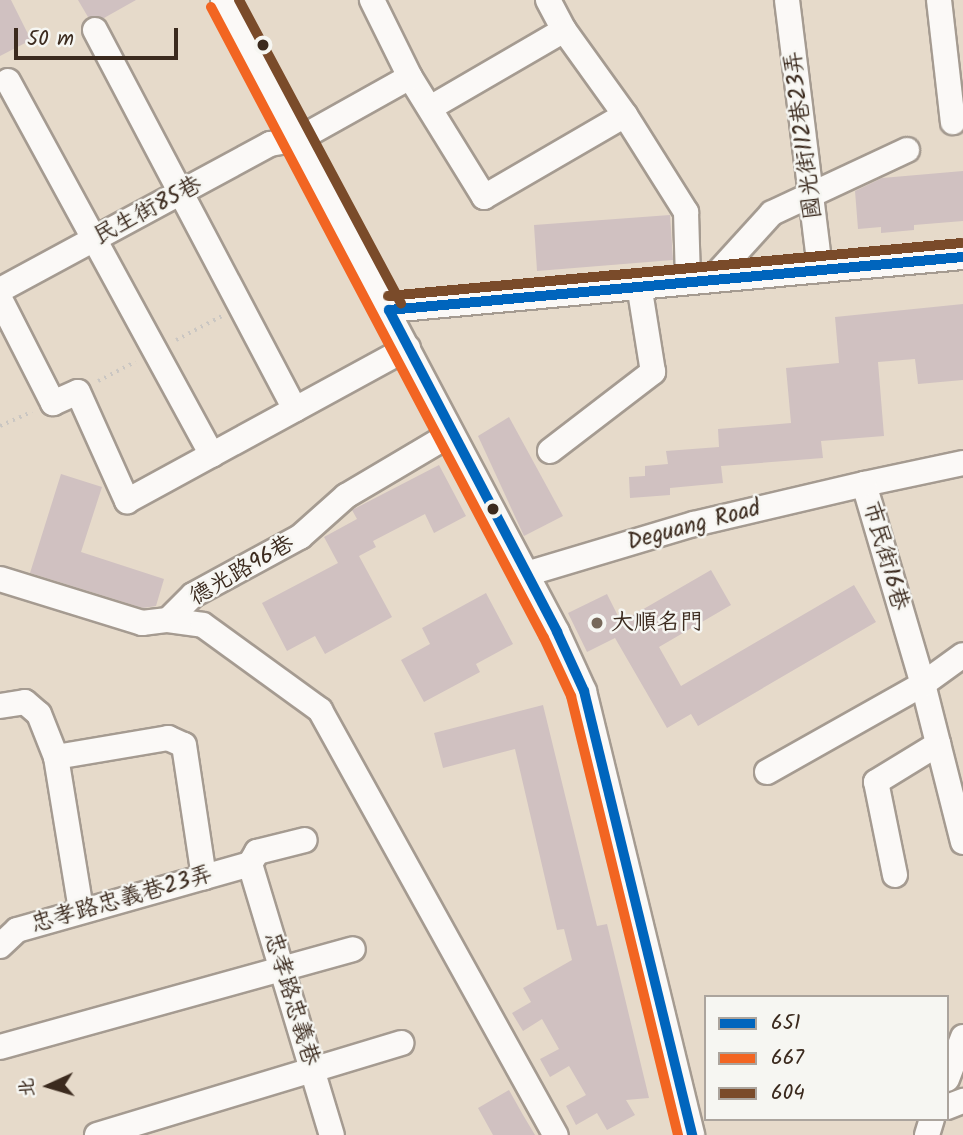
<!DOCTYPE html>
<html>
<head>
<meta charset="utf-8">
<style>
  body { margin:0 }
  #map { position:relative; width:963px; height:1135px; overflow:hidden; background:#e6daca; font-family:Kalam,"LXGW WenKai TC",sans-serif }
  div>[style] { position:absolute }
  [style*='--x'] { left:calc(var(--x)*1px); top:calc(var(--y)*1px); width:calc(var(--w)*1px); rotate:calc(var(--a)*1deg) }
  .building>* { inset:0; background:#d0c1c1 }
  .path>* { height:3.5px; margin-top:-1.75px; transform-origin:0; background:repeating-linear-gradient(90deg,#cac6c2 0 2px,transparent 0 7px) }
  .roads { filter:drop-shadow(2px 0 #a59b91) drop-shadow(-2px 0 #a59b91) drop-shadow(0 2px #a59b91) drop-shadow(0 -2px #a59b91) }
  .minor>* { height:24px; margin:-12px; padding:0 12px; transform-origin:12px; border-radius:12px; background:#fbf9f7 }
  .bus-1>* { height:10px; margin:-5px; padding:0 5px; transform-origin:5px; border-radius:5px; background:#0065bd }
  .bus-2>* { height:10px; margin:-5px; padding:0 5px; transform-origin:5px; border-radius:5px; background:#f26522 }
  .bus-3>* { height:10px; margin:-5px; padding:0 5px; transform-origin:5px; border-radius:5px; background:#7a4b2a }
  .dots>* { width:19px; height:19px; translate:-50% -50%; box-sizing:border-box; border:4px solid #f6f6f2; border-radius:50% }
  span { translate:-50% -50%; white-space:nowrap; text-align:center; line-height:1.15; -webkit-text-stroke:5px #f6f6f2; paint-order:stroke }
  .street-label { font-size:23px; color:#3b2a1e }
  .poi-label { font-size:23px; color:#3b2a1e }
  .left { translate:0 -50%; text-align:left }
  .legend { position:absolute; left:704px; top:995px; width:245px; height:126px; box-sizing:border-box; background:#f6f6f2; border:2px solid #aba49d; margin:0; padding:9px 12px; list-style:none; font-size:21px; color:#3b2a1e }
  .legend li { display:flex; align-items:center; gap:14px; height:35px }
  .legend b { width:35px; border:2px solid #aba49d }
  .north { position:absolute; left:14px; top:1051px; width:70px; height:70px; -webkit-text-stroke:5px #f6f6f2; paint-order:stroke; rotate:266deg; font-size:19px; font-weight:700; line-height:28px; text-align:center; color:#3b2a1e }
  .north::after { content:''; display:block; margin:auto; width:24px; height:32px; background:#3b2a1e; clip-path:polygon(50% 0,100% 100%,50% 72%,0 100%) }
  .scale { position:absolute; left:14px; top:28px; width:164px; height:32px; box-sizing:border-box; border:4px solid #3b2a1e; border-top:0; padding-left:9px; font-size:21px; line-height:24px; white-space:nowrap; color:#3b2a1e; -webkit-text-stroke:5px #f6f6f2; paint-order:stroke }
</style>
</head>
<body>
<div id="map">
  <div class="building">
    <div style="clip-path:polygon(0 0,11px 0,31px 40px,0 56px)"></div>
    <div style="clip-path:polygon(78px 0,136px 0,104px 18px,88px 17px)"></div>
    <div style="clip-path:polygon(963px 171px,963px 221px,914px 225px,914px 230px,881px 233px,881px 227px,858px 229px,855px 191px,882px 178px)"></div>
    <div style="clip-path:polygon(670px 215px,673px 260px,537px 271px,534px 225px)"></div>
    <div style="clip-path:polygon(963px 304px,963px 380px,918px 384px,915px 359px,878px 362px,884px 436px,821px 441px,823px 458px,721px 466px,723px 483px,670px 488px,670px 495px,630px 498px,629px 477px,645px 476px,645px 466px,668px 464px,666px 451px,719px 447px,718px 429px,791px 423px,786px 368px,839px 363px,835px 317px)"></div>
    <div style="clip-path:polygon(509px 417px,563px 516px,524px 536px,478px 436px)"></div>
    <div style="clip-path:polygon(439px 465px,466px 516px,434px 533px,425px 514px,373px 541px,376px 547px,359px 556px,392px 617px,325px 654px,315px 636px,287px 651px,262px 603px,338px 563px,324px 537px,357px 519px,352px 510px)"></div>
    <div style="clip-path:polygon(61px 474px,102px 487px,81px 552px,164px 579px,156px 606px,143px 608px,30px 573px)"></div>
    <div style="clip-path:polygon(711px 570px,731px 605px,659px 647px,681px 686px,854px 585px,876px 622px,698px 726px,691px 714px,667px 728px,615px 638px,587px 652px,568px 613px,607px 594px,621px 622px)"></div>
    <div style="clip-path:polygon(486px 593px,513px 644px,476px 664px,480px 672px,424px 702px,401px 660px,430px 644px,422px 628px)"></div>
    <div style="clip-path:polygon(543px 705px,597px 926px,607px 924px,649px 1098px,626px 1100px,635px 1115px,607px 1130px,597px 1113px,576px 1125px,566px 1106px,586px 1095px,569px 1066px,550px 1077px,540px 1059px,559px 1049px,542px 1019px,523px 1031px,512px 1013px,531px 1002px,523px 988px,572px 960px,564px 929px,557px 930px,515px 749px,443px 768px,434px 733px)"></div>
    <div style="clip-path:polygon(509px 1090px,523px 1115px,535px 1135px,493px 1135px,478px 1108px)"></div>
  </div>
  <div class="path">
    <div style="--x:176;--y:340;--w:52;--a:-27.6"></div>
    <div style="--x:98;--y:381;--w:42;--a:-27.2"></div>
    <div style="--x:0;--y:426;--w:35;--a:-24"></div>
  </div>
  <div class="roads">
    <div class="minor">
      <div style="--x:223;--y:0;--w:715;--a:62.14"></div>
      <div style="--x:557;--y:632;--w:65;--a:65.4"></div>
      <div style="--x:584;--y:691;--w:457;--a:76.3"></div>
      <div style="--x:548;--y:0;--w:34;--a:62"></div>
      <div style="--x:564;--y:30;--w:105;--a:54.3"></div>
      <div style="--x:625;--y:115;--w:115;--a:57.8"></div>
      <div style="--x:686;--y:212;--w:69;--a:88.3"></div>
      <div style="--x:787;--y:0;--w:272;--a:83"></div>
      <div style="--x:939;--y:0;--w:123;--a:83.5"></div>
      <div style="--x:95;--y:30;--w:429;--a:62.2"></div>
      <div style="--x:410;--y:77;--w:141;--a:58.3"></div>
      <div style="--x:484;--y:197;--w:163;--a:-30.2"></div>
      <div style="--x:8;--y:81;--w:426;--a:61.4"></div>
      <div style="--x:430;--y:108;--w:155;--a:-30.2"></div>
      <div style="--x:712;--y:279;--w:89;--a:-47.7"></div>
      <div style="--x:772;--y:213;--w:149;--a:-25"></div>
      <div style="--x:0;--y:290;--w:307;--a:-28.4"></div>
      <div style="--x:270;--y:144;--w:29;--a:-10"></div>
      <div style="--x:299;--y:139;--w:127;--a:-29.2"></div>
      <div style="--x:410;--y:77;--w:86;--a:-116.3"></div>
      <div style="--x:0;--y:299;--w:117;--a:63"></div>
      <div style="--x:53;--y:403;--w:27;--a:-24"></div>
      <div style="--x:78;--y:392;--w:120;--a:65.8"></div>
      <div style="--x:127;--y:501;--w:320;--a:-28.6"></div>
      <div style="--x:389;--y:310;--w:576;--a:-5.28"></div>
      <div style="--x:550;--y:451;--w:130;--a:-37.5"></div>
      <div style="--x:653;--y:372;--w:88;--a:-99.1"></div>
      <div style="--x:963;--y:463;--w:101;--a:168"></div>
      <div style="--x:864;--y:484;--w:209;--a:73.6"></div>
      <div style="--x:923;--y:684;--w:163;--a:75.8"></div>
      <div style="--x:526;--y:574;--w:175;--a:-16.6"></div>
      <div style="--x:694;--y:524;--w:175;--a:-13.2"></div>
      <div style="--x:0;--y:579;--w:149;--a:17.2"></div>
      <div style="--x:142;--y:623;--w:26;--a:-7"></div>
      <div style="--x:168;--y:620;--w:35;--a:-45"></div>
      <div style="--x:193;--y:595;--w:122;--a:-28.5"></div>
      <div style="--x:300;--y:537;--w:62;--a:-41.7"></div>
      <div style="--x:346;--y:496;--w:122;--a:-30.6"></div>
      <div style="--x:168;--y:620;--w:35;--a:8"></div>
      <div style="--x:203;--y:625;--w:145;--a:36"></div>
      <div style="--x:320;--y:710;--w:486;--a:61"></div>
      <div style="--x:0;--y:706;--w:25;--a:-9"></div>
      <div style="--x:25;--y:702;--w:18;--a:41"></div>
      <div style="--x:39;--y:714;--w:46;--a:68.4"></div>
      <div style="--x:56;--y:757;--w:155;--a:80.7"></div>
      <div style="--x:56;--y:757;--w:114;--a:-9.6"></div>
      <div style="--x:168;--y:738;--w:17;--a:24"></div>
      <div style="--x:184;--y:745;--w:134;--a:81.4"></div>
      <div style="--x:767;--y:772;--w:179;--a:-29.4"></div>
      <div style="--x:923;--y:684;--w:49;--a:-35.9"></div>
      <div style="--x:250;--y:864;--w:283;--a:73.2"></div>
      <div style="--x:250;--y:864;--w:14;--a:-60"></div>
      <div style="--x:257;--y:852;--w:49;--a:-14"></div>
      <div style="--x:895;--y:875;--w:95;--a:-101.5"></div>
      <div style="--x:876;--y:782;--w:73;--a:-31.5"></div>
      <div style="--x:0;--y:946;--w:23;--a:-43"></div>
      <div style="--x:17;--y:930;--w:242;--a:-15.8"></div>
      <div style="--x:0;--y:1047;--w:366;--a:-15.5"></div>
      <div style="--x:947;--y:1079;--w:45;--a:-69.1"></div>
      <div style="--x:947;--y:1107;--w:17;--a:-21"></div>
      <div style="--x:97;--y:1135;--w:318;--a:-16.8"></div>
      <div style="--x:927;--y:1135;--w:17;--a:-73"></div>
    </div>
  </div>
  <div class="bus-1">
    <div style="--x:389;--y:310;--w:363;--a:62.4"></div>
    <div style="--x:557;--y:632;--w:65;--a:65.4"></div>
    <div style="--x:584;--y:691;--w:457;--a:76.3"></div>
    <div style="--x:389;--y:310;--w:576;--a:-5.28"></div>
  </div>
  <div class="bus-2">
    <div style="--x:211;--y:7;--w:713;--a:62.18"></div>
    <div style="--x:544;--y:638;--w:64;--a:65"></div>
    <div style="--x:571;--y:696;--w:452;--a:76.3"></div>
  </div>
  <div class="bus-3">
    <div style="--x:239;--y:0;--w:344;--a:61.9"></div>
    <div style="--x:388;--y:296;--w:576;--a:-5.28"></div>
  </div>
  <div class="dots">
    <div style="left:263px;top:45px;background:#3b2a1e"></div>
    <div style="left:493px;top:509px;background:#3b2a1e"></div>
    <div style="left:597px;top:623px;background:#77685a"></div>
  </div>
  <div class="street-label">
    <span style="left:804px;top:135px;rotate:-97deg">國光街112巷23弄</span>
    <span style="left:148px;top:211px;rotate:-28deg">民生街85巷</span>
    <span style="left:694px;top:526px;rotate:-15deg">Deguang Road</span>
    <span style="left:885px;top:556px;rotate:74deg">市民街16巷</span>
    <span style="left:242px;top:571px;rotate:-30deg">德光路96巷</span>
    <span style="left:122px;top:900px;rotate:-16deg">忠孝路忠義巷23弄</span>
    <span style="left:291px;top:999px;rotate:73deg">忠孝路忠義巷</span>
  </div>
  <div class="poi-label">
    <span class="left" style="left:611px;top:623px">大順名門</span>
  </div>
  <ul class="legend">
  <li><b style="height:9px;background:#0065bd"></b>651</li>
  <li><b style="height:9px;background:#f26522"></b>667</li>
  <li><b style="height:9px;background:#7a4b2a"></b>604</li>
  </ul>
  <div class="north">北</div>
  <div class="scale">50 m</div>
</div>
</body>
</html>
